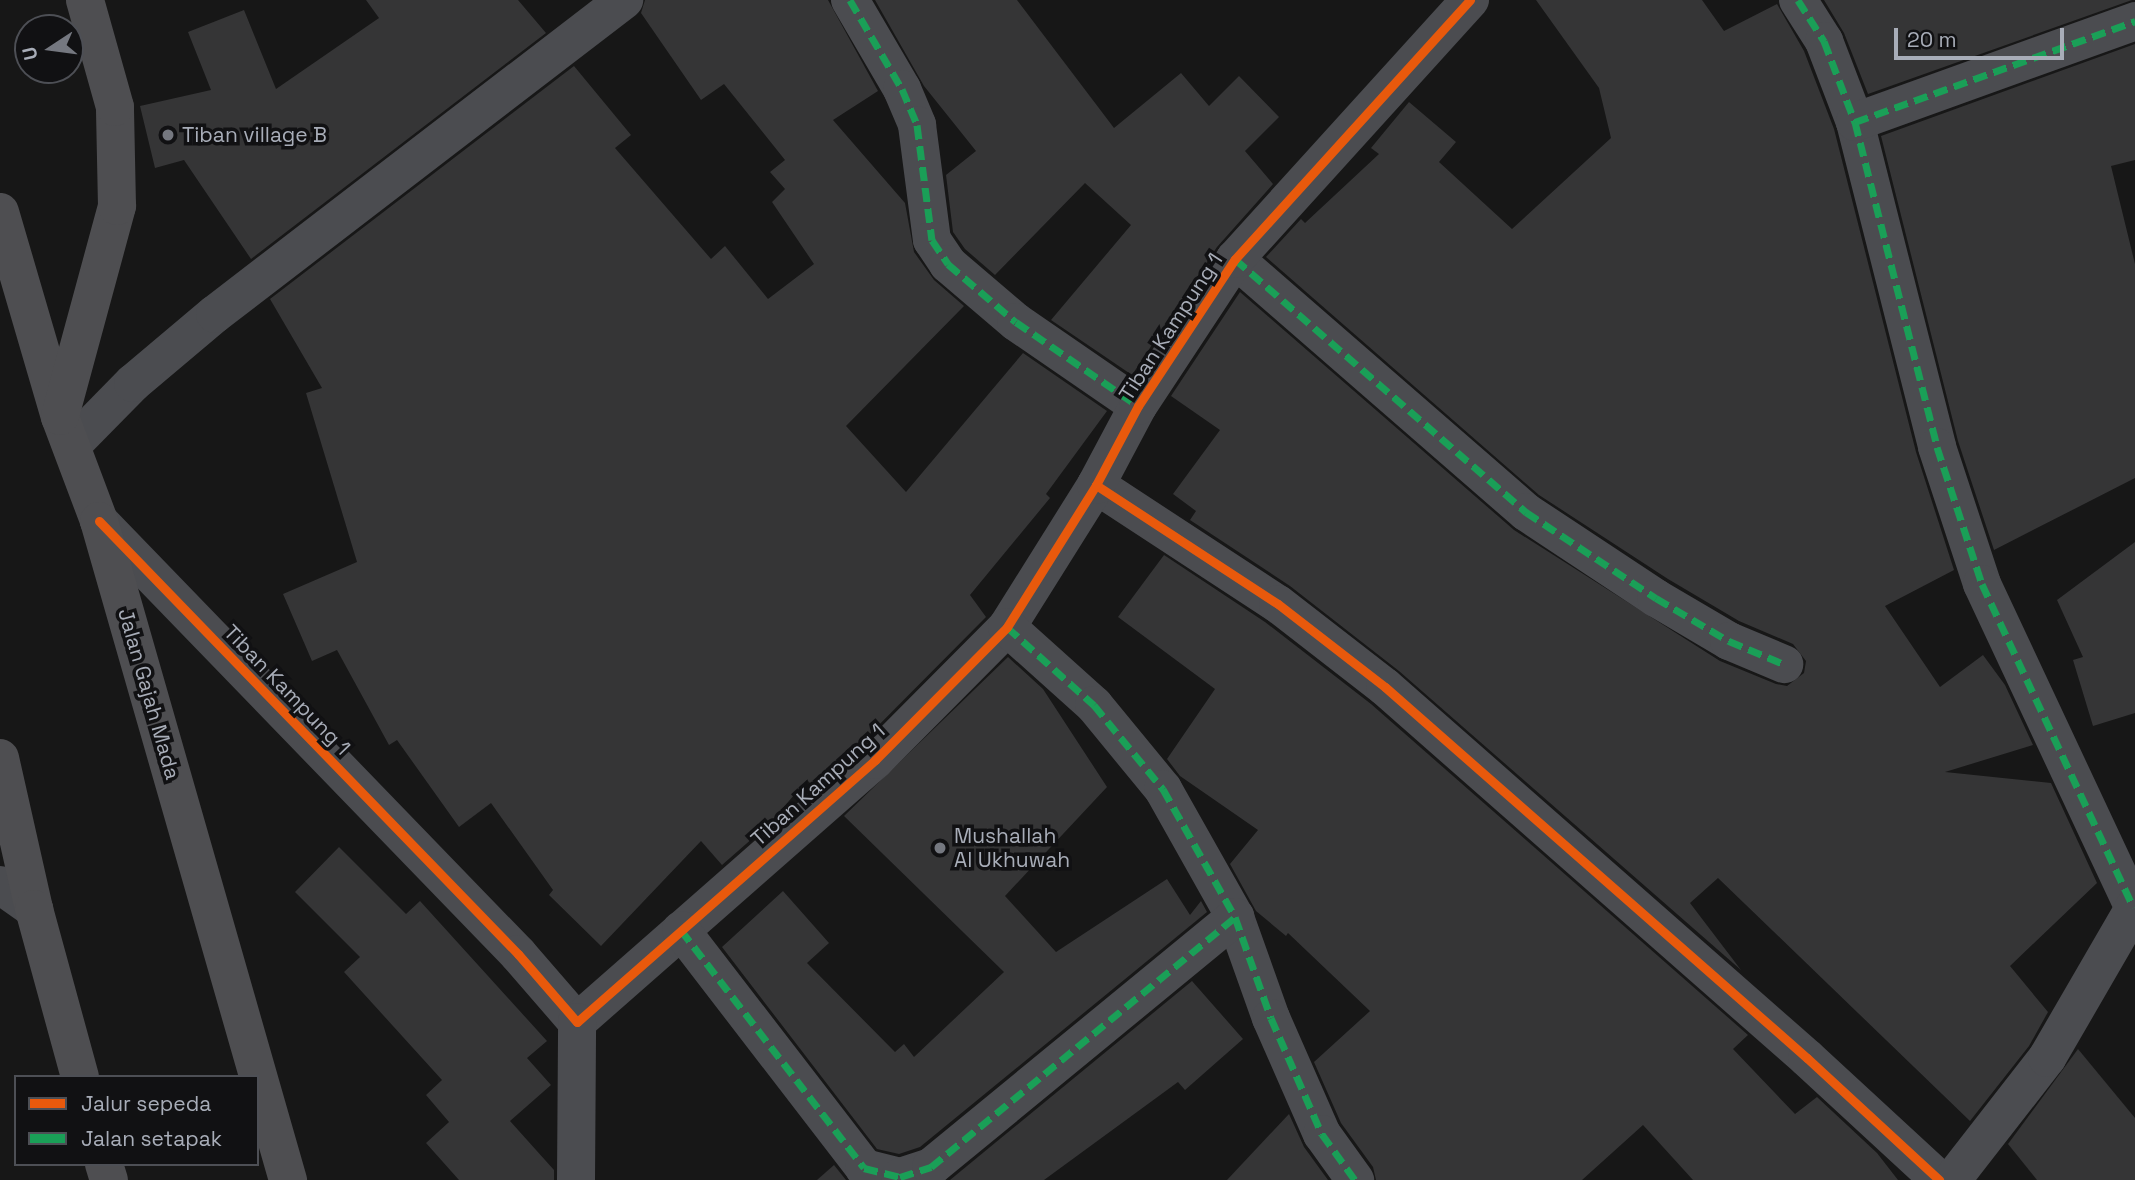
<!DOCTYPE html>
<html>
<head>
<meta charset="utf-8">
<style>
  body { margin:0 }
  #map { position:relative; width:2135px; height:1180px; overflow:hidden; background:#171717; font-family:"Space Grotesk",sans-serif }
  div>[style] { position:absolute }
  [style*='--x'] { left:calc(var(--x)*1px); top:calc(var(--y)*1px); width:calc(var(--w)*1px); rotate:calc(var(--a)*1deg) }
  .building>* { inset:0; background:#353536 }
  .minor>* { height:38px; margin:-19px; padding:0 19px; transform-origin:19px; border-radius:19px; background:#4b4c50 }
  .highway>* { height:38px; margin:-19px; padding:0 19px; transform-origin:19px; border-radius:19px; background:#4e4e51 }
  .quiet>* { height:7px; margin-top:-3.5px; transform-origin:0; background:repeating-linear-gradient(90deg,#1a9f57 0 14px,transparent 0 21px) }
  .cycleway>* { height:9px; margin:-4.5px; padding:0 4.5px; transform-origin:4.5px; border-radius:4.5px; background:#e8590c }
  .dots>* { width:19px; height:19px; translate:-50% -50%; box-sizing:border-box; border:4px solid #111113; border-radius:50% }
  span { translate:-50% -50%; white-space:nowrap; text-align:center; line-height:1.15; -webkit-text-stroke:7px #111113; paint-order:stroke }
  .poi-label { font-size:21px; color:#a8adb8 }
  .left { translate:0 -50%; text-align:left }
  .street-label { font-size:21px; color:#a8adb8 }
  .legend { position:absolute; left:14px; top:1075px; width:245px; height:91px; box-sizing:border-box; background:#111113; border:2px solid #4d4f55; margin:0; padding:9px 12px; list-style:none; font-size:21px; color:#a8adb8 }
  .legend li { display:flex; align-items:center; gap:14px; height:35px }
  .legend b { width:35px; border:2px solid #4d4f55 }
  .north { position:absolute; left:14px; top:14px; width:70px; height:70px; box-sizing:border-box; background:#111113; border:2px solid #4d4f55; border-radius:50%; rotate:257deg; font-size:19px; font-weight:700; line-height:28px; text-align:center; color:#a8adb8 }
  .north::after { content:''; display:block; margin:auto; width:24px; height:32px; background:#757880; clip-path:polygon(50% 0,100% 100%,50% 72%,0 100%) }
  .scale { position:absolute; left:1894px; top:28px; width:170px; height:32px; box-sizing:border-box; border:4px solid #a8adb8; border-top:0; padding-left:9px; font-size:21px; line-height:24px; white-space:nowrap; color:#a8adb8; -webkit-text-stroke:5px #111113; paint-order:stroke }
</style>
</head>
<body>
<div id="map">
  <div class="building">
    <div style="clip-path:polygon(366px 0,518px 0,546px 33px,251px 259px,184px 160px,155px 168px,140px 106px,211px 90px,188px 32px,244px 10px,276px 89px,379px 18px)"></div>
    <div style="clip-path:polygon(645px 0,828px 0,878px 91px,833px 120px,905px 203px,914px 252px,934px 280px,964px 306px,846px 426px,906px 492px,1023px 353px,1107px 411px,1046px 494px,1050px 498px,970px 595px,986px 617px,860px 744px,813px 786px,807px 780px,770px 823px,722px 865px,701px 841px,601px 946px,549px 895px,553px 890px,491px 803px,459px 827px,397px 740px,389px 745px,337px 650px,312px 661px,283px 594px,357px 562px,306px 393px,322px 388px,270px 299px,574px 66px,631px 135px,615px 148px,711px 259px,725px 246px,768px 299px,814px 264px,772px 202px,785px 189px,770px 172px,785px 160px,724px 84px,701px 100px,641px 13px)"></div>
    <div style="clip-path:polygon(875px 0,1017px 0,1114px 128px,1181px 73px,1209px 106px,1239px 76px,1279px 117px,1245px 151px,1273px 184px,1217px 247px,1132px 375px,1051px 320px,1131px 225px,1085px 183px,995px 275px,965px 249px,953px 232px,946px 175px,976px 151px,924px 86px)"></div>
    <div style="clip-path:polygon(1536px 0,1702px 0,1724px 31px,1777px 4px,1804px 51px,1834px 129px,1916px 452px,1954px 570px,1885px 606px,1940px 687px,1983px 655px,2005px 685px,2033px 745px,1945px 772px,2051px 783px,2097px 883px,2010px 966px,2048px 1012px,2029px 1046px,1970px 1121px,1718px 878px,1690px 903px,1741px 970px,1399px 671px,1290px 586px,1190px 520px,1196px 511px,1173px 494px,1220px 430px,1171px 396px,1240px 292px,1514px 530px,1720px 661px,1776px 684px,1787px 686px,1804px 673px,1806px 661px,1793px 644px,1739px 621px,1668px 579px,1539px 495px,1266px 257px,1301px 219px,1305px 223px,1379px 154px,1371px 148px,1409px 102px,1456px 142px,1439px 162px,1512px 229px,1611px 138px,1599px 88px)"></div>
    <div style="clip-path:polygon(1824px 0,2132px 0,1868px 94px,1844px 33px)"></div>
    <div style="clip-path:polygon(2135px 44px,2135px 160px,2111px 166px,2135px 264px,2135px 478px,1994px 550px,1958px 441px,1881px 136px)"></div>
    <div style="clip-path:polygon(2135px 542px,2135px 713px,2093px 726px,2073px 660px,2083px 657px,2057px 600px)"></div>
    <div style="clip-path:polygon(1164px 555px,1265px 622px,1371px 704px,1748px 1035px,1733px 1049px,1795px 1114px,1817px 1097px,1877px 1153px,1898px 1180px,1693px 1180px,1643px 1125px,1582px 1180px,1376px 1180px,1373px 1167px,1341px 1123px,1314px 1062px,1370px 1011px,1288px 933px,1286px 936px,1256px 911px,1230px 864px,1258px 830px,1180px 776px,1167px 759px,1215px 689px,1118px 617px)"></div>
    <div style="clip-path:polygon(1008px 657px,1043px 689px,1107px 787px,1005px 896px,1056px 952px,1167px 879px,1190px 915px,1201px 901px,1207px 912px,920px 1147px,899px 1154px,877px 1149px,722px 947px,783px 891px,829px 943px,807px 963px,895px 1052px,904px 1044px,914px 1057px,1004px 972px,844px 816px)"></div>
    <div style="clip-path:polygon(339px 847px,406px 914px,420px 901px,547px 1041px,527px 1058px,551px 1085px,510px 1121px,554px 1170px,554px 1180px,459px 1180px,426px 1143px,449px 1122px,426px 1095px,442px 1080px,344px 972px,360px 957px,295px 892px)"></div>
    <div style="clip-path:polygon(1192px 981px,1243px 1039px,1185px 1090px,1178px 1082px,1044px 1180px,950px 1180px)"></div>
    <div style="clip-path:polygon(2078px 1049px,2135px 1118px,2135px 1180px,2037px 1180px,2008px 1144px)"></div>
    <div style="clip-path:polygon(1289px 1114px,1304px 1147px,1328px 1180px,1227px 1180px)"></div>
    <div style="clip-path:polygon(834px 1165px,846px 1180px,817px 1180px)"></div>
  </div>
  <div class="minor">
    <div style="--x:850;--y:0;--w:103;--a:59.7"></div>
    <div style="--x:902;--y:89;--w:39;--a:67"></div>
    <div style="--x:917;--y:125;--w:116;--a:82.6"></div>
    <div style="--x:932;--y:240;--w:29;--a:56"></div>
    <div style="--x:948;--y:264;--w:89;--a:40.5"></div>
    <div style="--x:1016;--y:322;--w:148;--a:34.5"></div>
    <div style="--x:1798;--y:0;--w:49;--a:57.6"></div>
    <div style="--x:1824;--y:41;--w:87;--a:69.1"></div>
    <div style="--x:1855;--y:122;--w:335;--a:75.8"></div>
    <div style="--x:1937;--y:447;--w:144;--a:71.8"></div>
    <div style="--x:1982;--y:584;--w:357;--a:64.9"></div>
    <div style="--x:1855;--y:122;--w:298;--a:-19.8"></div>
    <div style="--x:1235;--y:259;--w:386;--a:41"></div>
    <div style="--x:1526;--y:512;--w:156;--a:33.5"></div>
    <div style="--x:1656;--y:598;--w:85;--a:30.5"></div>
    <div style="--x:1729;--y:641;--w:60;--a:22.7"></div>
    <div style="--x:73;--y:444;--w:86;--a:-45.5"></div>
    <div style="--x:133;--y:383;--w:107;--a:-40.1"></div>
    <div style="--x:215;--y:314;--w:516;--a:-37.51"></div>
    <div style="--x:1096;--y:485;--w:217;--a:33.2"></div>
    <div style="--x:1278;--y:604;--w:135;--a:37.8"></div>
    <div style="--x:1385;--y:687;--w:562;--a:41.32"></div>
    <div style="--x:1807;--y:1058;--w:180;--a:42.7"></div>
    <div style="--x:99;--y:521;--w:603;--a:45.94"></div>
    <div style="--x:518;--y:954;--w:90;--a:49.1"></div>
    <div style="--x:577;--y:1022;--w:397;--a:-41.3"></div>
    <div style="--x:875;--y:760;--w:187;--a:-45.2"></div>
    <div style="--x:1007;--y:627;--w:168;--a:-57.9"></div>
    <div style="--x:1096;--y:485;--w:89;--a:-62"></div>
    <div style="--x:1138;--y:406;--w:176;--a:-56.6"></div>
    <div style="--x:1235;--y:259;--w:350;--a:-47.8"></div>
    <div style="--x:1007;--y:627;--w:117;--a:41.9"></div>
    <div style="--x:1094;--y:705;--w:109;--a:50.6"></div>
    <div style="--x:1163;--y:789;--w:147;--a:60.6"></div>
    <div style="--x:1235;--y:917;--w:107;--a:70.4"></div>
    <div style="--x:1271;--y:1018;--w:127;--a:66.3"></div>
    <div style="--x:1322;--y:1134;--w:57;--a:54.3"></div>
    <div style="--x:0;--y:885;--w:42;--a:35.2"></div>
    <div style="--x:681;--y:930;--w:300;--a:52.4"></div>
    <div style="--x:864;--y:1168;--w:37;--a:14"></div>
    <div style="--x:900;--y:1177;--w:33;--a:-18"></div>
    <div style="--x:931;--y:1167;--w:394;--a:-39.4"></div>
    <div style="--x:576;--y:1180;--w:158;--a:-89.6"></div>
    <div style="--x:1952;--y:1180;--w:155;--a:-52.1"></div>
    <div style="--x:2047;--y:1058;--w:176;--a:-59.9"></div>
  </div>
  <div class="highway">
    <div style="--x:0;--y:212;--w:214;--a:73.7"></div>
    <div style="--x:60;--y:417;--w:111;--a:69.4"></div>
    <div style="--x:99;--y:521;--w:686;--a:74"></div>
    <div style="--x:60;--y:416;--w:218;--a:-74.8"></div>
    <div style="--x:117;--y:206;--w:99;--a:-91.2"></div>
    <div style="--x:115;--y:107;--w:111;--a:-105.7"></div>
    <div style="--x:0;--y:758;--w:155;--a:77.3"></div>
    <div style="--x:34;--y:909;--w:174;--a:74.7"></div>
    <div style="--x:104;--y:1164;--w:17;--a:73"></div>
  </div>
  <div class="quiet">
    <div style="--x:850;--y:0;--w:103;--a:59.7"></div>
    <div style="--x:902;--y:89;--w:39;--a:67"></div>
    <div style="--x:917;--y:125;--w:116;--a:82.6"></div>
    <div style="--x:932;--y:240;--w:29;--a:56"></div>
    <div style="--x:948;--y:264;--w:89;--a:40.5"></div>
    <div style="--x:1016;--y:322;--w:148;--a:34.5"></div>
    <div style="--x:1798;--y:0;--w:49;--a:57.6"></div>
    <div style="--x:1824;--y:41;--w:87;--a:69.1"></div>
    <div style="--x:1855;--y:122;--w:335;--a:75.8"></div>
    <div style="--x:1937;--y:447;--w:144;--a:71.8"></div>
    <div style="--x:1982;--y:584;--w:357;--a:64.9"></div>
    <div style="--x:1855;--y:122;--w:298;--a:-19.8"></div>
    <div style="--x:1235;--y:259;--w:386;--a:41"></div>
    <div style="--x:1526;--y:512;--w:156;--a:33.5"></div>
    <div style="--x:1656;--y:598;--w:85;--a:30.5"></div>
    <div style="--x:1729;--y:641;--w:60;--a:22.7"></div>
    <div style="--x:1007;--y:627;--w:117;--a:41.9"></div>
    <div style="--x:1094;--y:705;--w:109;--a:50.6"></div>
    <div style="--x:1163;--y:789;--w:147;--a:60.6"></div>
    <div style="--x:1235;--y:917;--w:107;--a:70.4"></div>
    <div style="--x:1271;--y:1018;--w:127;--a:66.3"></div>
    <div style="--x:1322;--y:1134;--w:57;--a:54.3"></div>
    <div style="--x:681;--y:930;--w:300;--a:52.4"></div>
    <div style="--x:864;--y:1168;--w:37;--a:14"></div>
    <div style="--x:900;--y:1177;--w:33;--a:-18"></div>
    <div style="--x:931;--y:1167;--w:394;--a:-39.4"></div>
  </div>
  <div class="cycleway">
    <div style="--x:1096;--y:485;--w:217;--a:33.2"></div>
    <div style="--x:1278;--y:604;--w:135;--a:37.8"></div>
    <div style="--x:1385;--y:687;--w:562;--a:41.32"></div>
    <div style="--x:1807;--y:1058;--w:180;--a:42.7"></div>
    <div style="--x:99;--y:521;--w:603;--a:45.94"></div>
    <div style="--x:518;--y:954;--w:90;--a:49.1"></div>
    <div style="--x:577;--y:1022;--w:397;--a:-41.3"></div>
    <div style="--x:875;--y:760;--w:187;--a:-45.2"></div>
    <div style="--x:1007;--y:627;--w:168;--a:-57.9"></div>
    <div style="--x:1096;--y:485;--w:89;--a:-62"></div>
    <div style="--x:1138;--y:406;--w:176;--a:-56.6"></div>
    <div style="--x:1235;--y:259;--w:350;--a:-47.8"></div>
  </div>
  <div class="dots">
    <div style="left:168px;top:135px;background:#757880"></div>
    <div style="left:940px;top:848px;background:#757880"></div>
  </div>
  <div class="poi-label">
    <span class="left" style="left:182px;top:135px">Tiban village B</span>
    <span class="left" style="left:954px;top:848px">Mushallah<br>Al Ukhuwah</span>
  </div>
  <div class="street-label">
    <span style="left:1171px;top:327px;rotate:-57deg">Tiban Kampung 1</span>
    <span style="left:287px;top:690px;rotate:46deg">Tiban Kampung 1</span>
    <span style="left:149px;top:694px;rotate:74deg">Jalan Gajah Mada</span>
    <span style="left:818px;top:785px;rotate:-42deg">Tiban Kampung 1</span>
  </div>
  <ul class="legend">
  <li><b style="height:9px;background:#e8590c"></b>Jalur sepeda</li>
  <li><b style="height:9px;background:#1a9f57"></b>Jalan setapak</li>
  </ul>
  <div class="north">U</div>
  <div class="scale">20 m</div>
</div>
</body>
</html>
